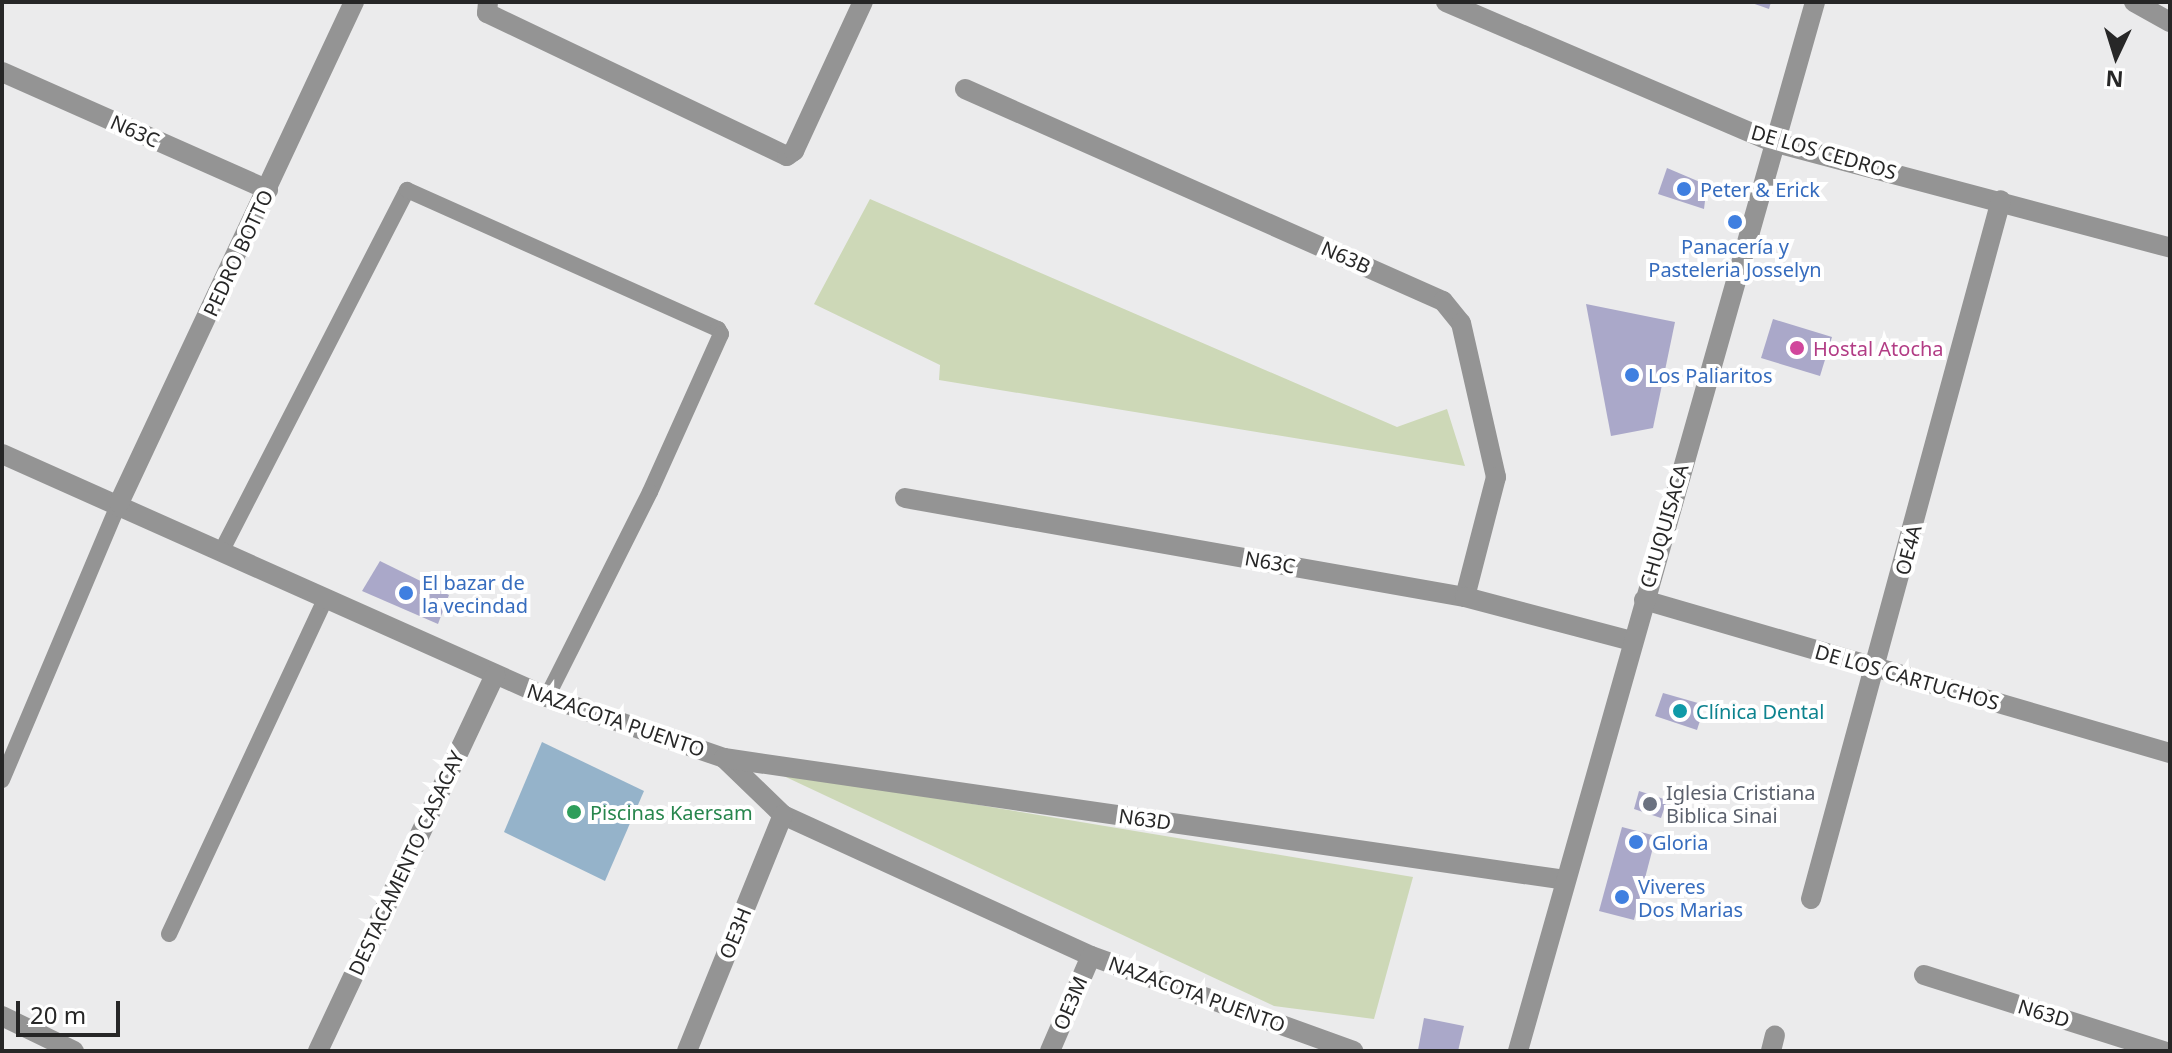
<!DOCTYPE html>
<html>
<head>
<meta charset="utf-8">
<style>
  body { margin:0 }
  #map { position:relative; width:2172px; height:1053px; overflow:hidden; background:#ebebec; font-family:"Noto Sans",sans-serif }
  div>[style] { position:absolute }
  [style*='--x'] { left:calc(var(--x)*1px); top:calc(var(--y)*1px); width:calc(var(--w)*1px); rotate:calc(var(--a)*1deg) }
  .green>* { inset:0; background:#cdd8b7 }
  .water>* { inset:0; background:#95b3ca }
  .building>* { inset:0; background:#aaa8c9 }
  .lane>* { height:16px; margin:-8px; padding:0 8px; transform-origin:8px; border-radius:8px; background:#949494 }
  .street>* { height:20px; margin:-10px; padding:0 10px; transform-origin:10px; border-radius:10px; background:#949494 }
  .dots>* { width:22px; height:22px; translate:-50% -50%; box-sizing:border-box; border:4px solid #fff; border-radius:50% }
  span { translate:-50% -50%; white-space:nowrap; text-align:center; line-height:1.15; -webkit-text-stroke:8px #fff; paint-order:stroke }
  .street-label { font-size:20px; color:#272727 }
  .shop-label { font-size:20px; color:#366cbe }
  .left { translate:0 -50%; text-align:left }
  .hotel-label { font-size:20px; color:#b23c85 }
  .culture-label { font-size:20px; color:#0d838f }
  .worship-label { font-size:20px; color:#5b616d }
  .leisure-label { font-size:20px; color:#27864d }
  .frame { position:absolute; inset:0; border:4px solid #272727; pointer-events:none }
  .north { position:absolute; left:2076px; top:16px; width:80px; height:80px; -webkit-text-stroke:6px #fff; paint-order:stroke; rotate:184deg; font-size:22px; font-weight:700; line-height:32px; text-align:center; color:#272727 }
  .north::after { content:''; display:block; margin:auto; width:28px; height:36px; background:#272727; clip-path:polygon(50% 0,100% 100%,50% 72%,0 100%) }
  .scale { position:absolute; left:16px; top:1001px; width:104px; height:36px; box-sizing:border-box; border:4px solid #272727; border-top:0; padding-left:10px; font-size:24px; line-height:28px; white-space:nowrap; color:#272727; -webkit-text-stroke:6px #fff; paint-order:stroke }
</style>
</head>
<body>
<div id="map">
  <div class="green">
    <div style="clip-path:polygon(870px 199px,1397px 427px,1447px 409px,1465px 466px,939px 380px,940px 365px,814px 304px)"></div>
    <div style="clip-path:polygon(773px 771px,1413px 877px,1374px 1019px,1274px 1006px)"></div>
  </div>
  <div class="water">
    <div style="clip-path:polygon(542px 742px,644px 791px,605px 881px,504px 832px)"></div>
  </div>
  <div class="building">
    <div style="clip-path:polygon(1749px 2px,1771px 2px,1769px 9px)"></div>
    <div style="clip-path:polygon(1667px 168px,1707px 185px,1704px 209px,1658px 194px)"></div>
    <div style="clip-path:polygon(1586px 304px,1675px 322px,1653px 428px,1611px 436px)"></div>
    <div style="clip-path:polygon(1773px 319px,1832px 337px,1820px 376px,1761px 358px)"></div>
    <div style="clip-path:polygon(380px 561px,449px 595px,438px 624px,362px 591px)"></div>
    <div style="clip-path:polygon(1663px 693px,1705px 705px,1697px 730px,1655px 716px)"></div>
    <div style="clip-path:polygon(1639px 791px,1667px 800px,1661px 818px,1634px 809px)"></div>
    <div style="clip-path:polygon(1622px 827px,1656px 836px,1634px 920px,1599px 911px)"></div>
    <div style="clip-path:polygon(1424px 1018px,1464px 1026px,1458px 1051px,1418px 1050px)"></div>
  </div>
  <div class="lane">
    <div style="--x:222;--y:550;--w:405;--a:-62.8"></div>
    <div style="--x:407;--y:190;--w:341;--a:24.1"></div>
    <div style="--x:718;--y:329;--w:6;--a:59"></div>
    <div style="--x:721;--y:334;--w:173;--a:114.2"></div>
    <div style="--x:650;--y:492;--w:229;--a:116.7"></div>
    <div style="--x:2;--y:780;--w:301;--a:-67.1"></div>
    <div style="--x:169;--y:934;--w:371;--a:-65"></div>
  </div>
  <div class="street">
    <div style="--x:488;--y:2;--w:11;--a:95"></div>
    <div style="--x:487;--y:13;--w:332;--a:25.5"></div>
    <div style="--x:787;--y:156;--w:9;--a:-36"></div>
    <div style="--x:794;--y:151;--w:164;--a:-65.2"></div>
    <div style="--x:1446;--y:2;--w:356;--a:23.2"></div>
    <div style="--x:1773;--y:142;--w:411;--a:14.9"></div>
    <div style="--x:2134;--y:2;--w:41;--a:29.1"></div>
    <div style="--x:2;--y:72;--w:291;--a:23.9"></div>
    <div style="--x:965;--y:89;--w:523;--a:23.92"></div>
    <div style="--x:1443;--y:301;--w:28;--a:51"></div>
    <div style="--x:1461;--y:323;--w:158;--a:77.2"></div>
    <div style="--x:1496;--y:477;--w:124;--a:104.5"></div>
    <div style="--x:2;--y:454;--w:597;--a:24.03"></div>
    <div style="--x:547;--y:697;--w:187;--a:19"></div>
    <div style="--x:724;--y:758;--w:82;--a:44"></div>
    <div style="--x:783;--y:815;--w:339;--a:24.6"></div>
    <div style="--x:1091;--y:956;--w:279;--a:19.9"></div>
    <div style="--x:905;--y:498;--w:569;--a:10.03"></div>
    <div style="--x:1465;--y:597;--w:173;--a:14.8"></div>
    <div style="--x:119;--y:503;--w:553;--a:-64.87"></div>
    <div style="--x:1644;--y:600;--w:548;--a:16.22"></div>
    <div style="--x:724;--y:758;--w:850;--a:8.25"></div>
    <div style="--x:1811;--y:899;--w:724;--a:-74.79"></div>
    <div style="--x:1924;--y:975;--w:252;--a:17.6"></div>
    <div style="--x:2;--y:1016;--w:80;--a:25.9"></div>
    <div style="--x:318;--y:1051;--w:416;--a:-64.8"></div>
    <div style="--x:687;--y:1051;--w:255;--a:-67.9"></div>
    <div style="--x:1050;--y:1051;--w:103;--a:-66.7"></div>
    <div style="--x:1518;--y:1051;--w:1090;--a:-74.19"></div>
    <div style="--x:1771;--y:1051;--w:16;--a:-76"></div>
  </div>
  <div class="dots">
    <div style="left:1684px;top:189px;background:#3f7fe0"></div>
    <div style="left:1735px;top:222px;background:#3f7fe0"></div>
    <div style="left:1797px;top:348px;background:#d1479c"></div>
    <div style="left:1632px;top:375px;background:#3f7fe0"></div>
    <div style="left:406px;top:593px;background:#3f7fe0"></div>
    <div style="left:1680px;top:711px;background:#0f9aa8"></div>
    <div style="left:1650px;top:804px;background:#6b7280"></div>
    <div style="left:574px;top:812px;background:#2e9e5b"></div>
    <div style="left:1636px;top:842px;background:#3f7fe0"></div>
    <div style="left:1622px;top:897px;background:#3f7fe0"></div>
  </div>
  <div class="street-label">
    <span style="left:135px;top:131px;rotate:24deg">N63C</span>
    <span style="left:1824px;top:152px;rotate:16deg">DE LOS CEDROS</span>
    <span style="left:238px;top:253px;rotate:-65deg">PEDRO BOTTO</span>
    <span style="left:1346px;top:257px;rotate:24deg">N63B</span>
    <span style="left:1664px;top:526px;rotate:-74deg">CHUQUISACA</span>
    <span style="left:1908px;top:550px;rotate:-75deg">OE4A</span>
    <span style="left:1270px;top:562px;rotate:10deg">N63C</span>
    <span style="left:1907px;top:677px;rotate:16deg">DE LOS CARTUCHOS</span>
    <span style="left:616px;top:720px;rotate:19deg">NAZACOTA PUENTO</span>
    <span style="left:1145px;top:819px;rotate:8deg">N63D</span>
    <span style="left:406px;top:863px;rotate:-65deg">DESTACAMENTO CASACAY</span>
    <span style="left:735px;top:933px;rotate:-68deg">OE3H</span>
    <span style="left:1197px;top:994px;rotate:20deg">NAZACOTA PUENTO</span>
    <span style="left:1070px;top:1003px;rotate:-67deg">OE3M</span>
    <span style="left:2044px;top:1013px;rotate:17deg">N63D</span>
  </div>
  <div class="shop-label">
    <span class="left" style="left:1700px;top:189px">Peter &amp; Erick</span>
    <span style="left:1735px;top:258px">Panacería y<br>Pasteleria Josselyn</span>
    <span class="left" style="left:1648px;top:375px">Los Paliaritos</span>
    <span class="left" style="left:422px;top:594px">El bazar de<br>la vecindad</span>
    <span class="left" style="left:1652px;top:842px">Gloria</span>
    <span class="left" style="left:1638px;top:898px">Viveres<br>Dos Marias</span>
  </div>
  <div class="hotel-label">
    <span class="left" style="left:1813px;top:348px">Hostal Atocha</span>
  </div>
  <div class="culture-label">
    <span class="left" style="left:1696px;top:711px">Clínica Dental</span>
  </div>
  <div class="worship-label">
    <span class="left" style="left:1666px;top:804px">Iglesia Cristiana<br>Biblica Sinai</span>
  </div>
  <div class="leisure-label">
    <span class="left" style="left:590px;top:812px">Piscinas Kaersam</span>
  </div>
  <div class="frame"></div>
  <div class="north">N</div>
  <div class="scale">20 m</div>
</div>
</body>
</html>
